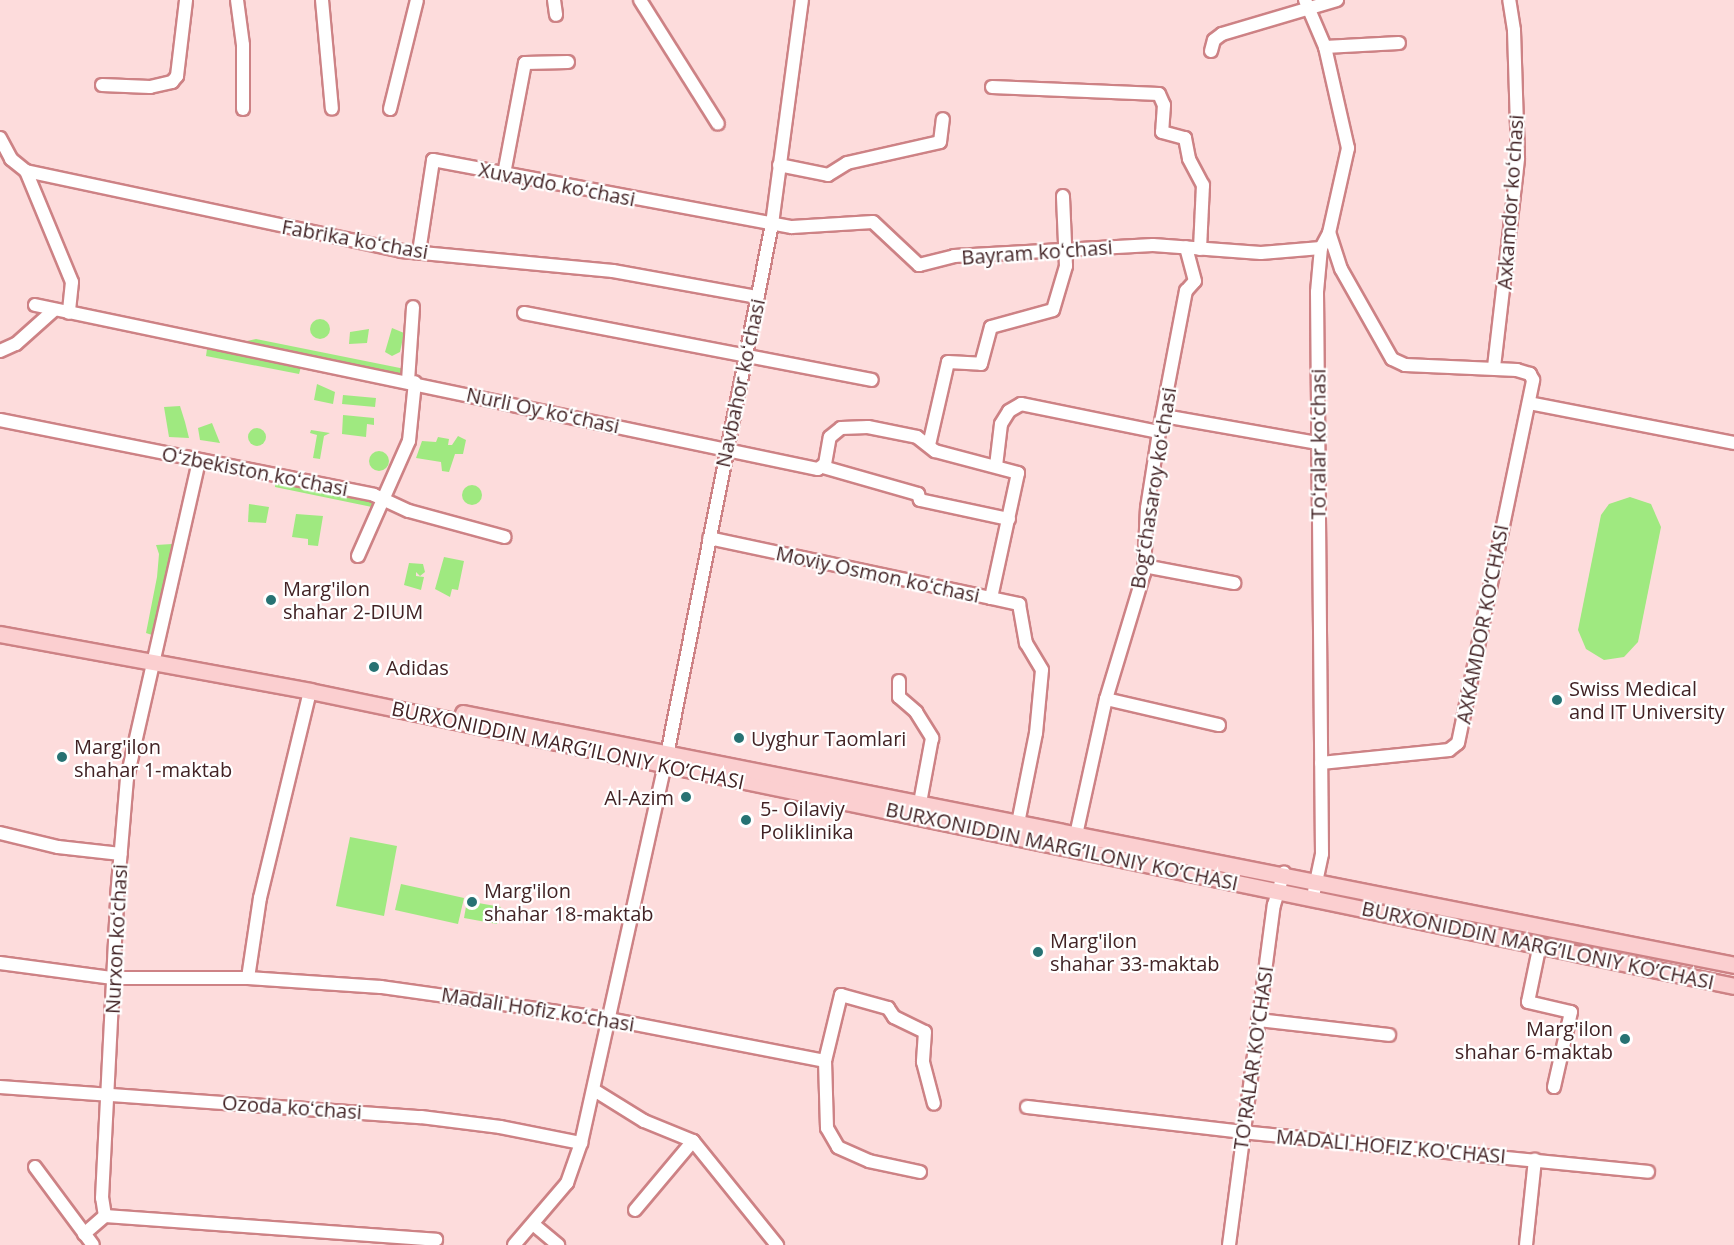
<!DOCTYPE html>
<html>
<head>
<meta charset="utf-8">
<style>
  body { margin:0 }
  #map { position:relative; width:1734px; height:1245px; overflow:hidden; background:#fddcdc; font-family:"Open Sans",sans-serif }
  div>[style] { position:absolute }
  [style*='--x'] { left:calc(var(--x)*1px); top:calc(var(--y)*1px); width:calc(var(--w)*1px); rotate:calc(var(--a)*1deg) }
  .green>* { inset:0; background:#9fe980 }
  .round { border-radius:50% }
  .roads { filter:drop-shadow(2px 0 #cd8285) drop-shadow(-2px 0 #cd8285) drop-shadow(0 2px #cd8285) drop-shadow(0 -2px #cd8285) }
  .minor>* { height:12px; margin:-6px; padding:0 6px; transform-origin:6px; border-radius:6px; background:#fff }
  .major>* { height:15px; margin:-7.5px; padding:0 7.5px; transform-origin:7.5px; border-radius:7.5px; background:#fbcfd0 }
  .dots>* { width:16px; height:16px; translate:-50% -50%; box-sizing:border-box; border:3px solid #fff; border-radius:50% }
  span { translate:-50% -50%; white-space:nowrap; text-align:center; line-height:1.15; -webkit-text-stroke:4.5px #fff; paint-order:stroke }
  .street-label { font-size:20px; color:#422325 }
  .poi-label { font-size:20px; color:#422325 }
  .left { translate:0 -50%; text-align:left }
  .right { translate:-100% -50%; text-align:right }
</style>
</head>
<body>
<div id="map">
  <div class="green">
    <div class="round" style="left:310px;top:319px;width:20px;height:20px"></div>
    <div style="clip-path:polygon(392px 328px,404px 333px,400px 352px,392px 356px,385px 352px)"></div>
    <div style="clip-path:polygon(369px 329px,367px 343px,349px 344px,350px 332px)"></div>
    <div style="clip-path:polygon(256px 339px,405px 369px,404px 374px,233px 344px)"></div>
    <div style="clip-path:polygon(207px 349px,301px 367px,299px 374px,206px 356px)"></div>
    <div style="clip-path:polygon(317px 384px,335px 392px,333px 404px,314px 400px)"></div>
    <div style="clip-path:polygon(343px 395px,376px 398px,375px 407px,342px 404px)"></div>
    <div style="clip-path:polygon(180px 406px,185px 422px,189px 438px,169px 437px,164px 407px)"></div>
    <div style="clip-path:polygon(343px 415px,374px 418px,374px 425px,367px 424px,366px 437px,342px 434px)"></div>
    <div style="clip-path:polygon(212px 423px,220px 443px,200px 440px,198px 428px)"></div>
    <div class="round" style="left:248px;top:428px;width:18px;height:18px"></div>
    <div style="clip-path:polygon(311px 430px,330px 433px,324px 436px,320px 459px,313px 458px,317px 435px,310px 433px)"></div>
    <div style="clip-path:polygon(458px 436px,466px 440px,463px 454px,455px 454px,449px 472px,442px 471px,441px 462px,416px 458px,422px 441px,436px 442px,438px 437px,449px 439px,448px 445px,452px 445px)"></div>
    <div class="round" style="left:369px;top:451px;width:20px;height:20px"></div>
    <div style="clip-path:polygon(275px 480px,354px 498px,361px 494px,360px 499px,372px 498px,372px 507px,275px 487px)"></div>
    <div class="round" style="left:462px;top:485px;width:20px;height:20px"></div>
    <div style="clip-path:polygon(1630px 497px,1651px 504px,1661px 527px,1638px 642px,1624px 657px,1604px 660px,1586px 649px,1578px 630px,1601px 515px,1609px 504px)"></div>
    <div style="clip-path:polygon(249px 504px,269px 507px,266px 523px,248px 522px)"></div>
    <div style="clip-path:polygon(296px 514px,323px 516px,318px 546px,308px 545px,308px 539px,292px 537px)"></div>
    <div style="clip-path:polygon(179px 536px,158px 637px,146px 633px,157px 577px,159px 554px,156px 545px,172px 544px,173px 537px)"></div>
    <div style="clip-path:polygon(444px 557px,464px 561px,458px 590px,452px 589px,450px 597px,435px 589px)"></div>
    <div style="clip-path:polygon(409px 563px,423px 564px,425px 572px,420px 576px,416px 572px,416px 576px,424px 577px,421px 590px,404px 585px)"></div>
    <div style="clip-path:polygon(350px 837px,397px 846px,384px 916px,336px 906px)"></div>
    <div style="clip-path:polygon(401px 884px,464px 898px,458px 924px,395px 910px)"></div>
    <div style="clip-path:polygon(467px 901px,501px 907px,497px 924px,464px 918px)"></div>
  </div>
  <div class="roads">
    <div class="minor">
      <div style="--x:237;--y:0;--w:45;--a:82.4"></div>
      <div style="--x:243;--y:45;--w:64;--a:90"></div>
      <div style="--x:322;--y:0;--w:109;--a:84.8"></div>
      <div style="--x:554;--y:0;--w:15;--a:82"></div>
      <div style="--x:640;--y:0;--w:146;--a:57.8"></div>
      <div style="--x:1305;--y:0;--w:51;--a:66.9"></div>
      <div style="--x:1325;--y:47;--w:104;--a:77.2"></div>
      <div style="--x:1348;--y:148;--w:87;--a:102.6"></div>
      <div style="--x:1329;--y:233;--w:17;--a:118"></div>
      <div style="--x:1321;--y:248;--w:44;--a:95.2"></div>
      <div style="--x:1317;--y:292;--w:562;--a:89.49"></div>
      <div style="--x:1322;--y:854;--w:38;--a:102"></div>
      <div style="--x:1325;--y:47;--w:74;--a:-3.1"></div>
      <div style="--x:1211;--y:51;--w:11;--a:-75"></div>
      <div style="--x:1214;--y:40;--w:10;--a:-37"></div>
      <div style="--x:1222;--y:34;--w:120;--a:-16.5"></div>
      <div style="--x:102;--y:85;--w:48;--a:2.4"></div>
      <div style="--x:150;--y:87;--w:23;--a:-13"></div>
      <div style="--x:172;--y:82;--w:8;--a:-50"></div>
      <div style="--x:177;--y:76;--w:77;--a:-83.2"></div>
      <div style="--x:992;--y:87;--w:167;--a:2.4"></div>
      <div style="--x:1159;--y:94;--w:12;--a:66"></div>
      <div style="--x:1164;--y:105;--w:27;--a:94"></div>
      <div style="--x:1162;--y:132;--w:24;--a:15"></div>
      <div style="--x:1185;--y:138;--w:21;--a:79"></div>
      <div style="--x:1189;--y:159;--w:30;--a:62"></div>
      <div style="--x:1203;--y:185;--w:64;--a:92.7"></div>
      <div style="--x:390;--y:109;--w:112;--a:-76.1"></div>
      <div style="--x:0;--y:138;--w:24;--a:62"></div>
      <div style="--x:11;--y:159;--w:19;--a:39"></div>
      <div style="--x:26;--y:171;--w:120;--a:67.5"></div>
      <div style="--x:72;--y:282;--w:31;--a:96"></div>
      <div style="--x:779;--y:165;--w:50;--a:11.5"></div>
      <div style="--x:828;--y:175;--w:22;--a:-32"></div>
      <div style="--x:847;--y:163;--w:95;--a:-12.7"></div>
      <div style="--x:940;--y:142;--w:23;--a:-83"></div>
      <div style="--x:26;--y:171;--w:383;--a:12"></div>
      <div style="--x:401;--y:251;--w:213;--a:5.4"></div>
      <div style="--x:613;--y:271;--w:147;--a:10.2"></div>
      <div style="--x:504;--y:174;--w:113;--a:-79.3"></div>
      <div style="--x:525;--y:63;--w:43;--a:-1.3"></div>
      <div style="--x:419;--y:252;--w:93;--a:-81.3"></div>
      <div style="--x:433;--y:160;--w:365;--a:10.6"></div>
      <div style="--x:792;--y:227;--w:81;--a:-3.5"></div>
      <div style="--x:873;--y:222;--w:63;--a:43.1"></div>
      <div style="--x:919;--y:265;--w:36;--a:-14"></div>
      <div style="--x:954;--y:256;--w:199;--a:-3.2"></div>
      <div style="--x:1153;--y:245;--w:108;--a:4.2"></div>
      <div style="--x:1261;--y:253;--w:60;--a:-4.8"></div>
      <div style="--x:35;--y:305;--w:800;--a:11.83"></div>
      <div style="--x:818;--y:469;--w:9;--a:-36"></div>
      <div style="--x:825;--y:464;--w:27;--a:-80"></div>
      <div style="--x:830;--y:437;--w:14;--a:-39"></div>
      <div style="--x:841;--y:428;--w:27;--a:-2"></div>
      <div style="--x:868;--y:427;--w:50;--a:11.5"></div>
      <div style="--x:917;--y:437;--w:23;--a:38"></div>
      <div style="--x:935;--y:451;--w:86;--a:14.8"></div>
      <div style="--x:1018;--y:473;--w:128;--a:102.2"></div>
      <div style="--x:991;--y:598;--w:288;--a:-168"></div>
      <div style="--x:524;--y:313;--w:354;--a:10.9"></div>
      <div style="--x:0;--y:351;--w:17;--a:-24"></div>
      <div style="--x:16;--y:344;--w:51;--a:-41.8"></div>
      <div style="--x:1494;--y:367;--w:210;--a:-83.4"></div>
      <div style="--x:1518;--y:158;--w:128;--a:-91.8"></div>
      <div style="--x:1514;--y:30;--w:30;--a:-99"></div>
      <div style="--x:408;--y:381;--w:74;--a:-86.1"></div>
      <div style="--x:1529;--y:403;--w:209;--a:11"></div>
      <div style="--x:1164;--y:416;--w:155;--a:10"></div>
      <div style="--x:0;--y:420;--w:381;--a:11.3"></div>
      <div style="--x:374;--y:495;--w:38;--a:25"></div>
      <div style="--x:409;--y:511;--w:99;--a:15.2"></div>
      <div style="--x:929;--y:445;--w:85;--a:-77.1"></div>
      <div style="--x:948;--y:362;--w:33;--a:3"></div>
      <div style="--x:981;--y:364;--w:38;--a:-75"></div>
      <div style="--x:991;--y:327;--w:64;--a:-15.3"></div>
      <div style="--x:1053;--y:310;--w:46;--a:-73.5"></div>
      <div style="--x:1066;--y:266;--w:70;--a:-92.5"></div>
      <div style="--x:996;--y:466;--w:42;--a:-83.2"></div>
      <div style="--x:1001;--y:424;--w:15;--a:-58"></div>
      <div style="--x:1009;--y:411;--w:14;--a:-30"></div>
      <div style="--x:1021;--y:404;--w:141;--a:11.5"></div>
      <div style="--x:823;--y:467;--w:99;--a:15.9"></div>
      <div style="--x:918;--y:494;--w:6;--a:72"></div>
      <div style="--x:920;--y:500;--w:91;--a:12.1"></div>
      <div style="--x:358;--y:556;--w:126;--a:-66.1"></div>
      <div style="--x:409;--y:441;--w:59;--a:-84.2"></div>
      <div style="--x:1144;--y:566;--w:92;--a:10.7"></div>
      <div style="--x:991;--y:598;--w:29;--a:12"></div>
      <div style="--x:1019;--y:604;--w:40;--a:80"></div>
      <div style="--x:1026;--y:643;--w:31;--a:59"></div>
      <div style="--x:1042;--y:670;--w:63;--a:95.4"></div>
      <div style="--x:1036;--y:733;--w:92;--a:101.3"></div>
      <div style="--x:899;--y:681;--w:16;--a:90"></div>
      <div style="--x:899;--y:697;--w:23;--a:41"></div>
      <div style="--x:916;--y:712;--w:31;--a:58"></div>
      <div style="--x:932;--y:738;--w:66;--a:100.5"></div>
      <div style="--x:1106;--y:699;--w:116;--a:13"></div>
      <div style="--x:1321;--y:763;--w:129;--a:-5.8"></div>
      <div style="--x:1449;--y:750;--w:11;--a:-38"></div>
      <div style="--x:1458;--y:743;--w:371;--a:-78.3"></div>
      <div style="--x:1533;--y:380;--w:7;--a:-117"></div>
      <div style="--x:1530;--y:374;--w:14;--a:-163"></div>
      <div style="--x:1517;--y:370;--w:112;--a:-177.4"></div>
      <div style="--x:1405;--y:365;--w:14;--a:-155"></div>
      <div style="--x:1392;--y:359;--w:103;--a:-119.5"></div>
      <div style="--x:1341;--y:269;--w:38;--a:-108"></div>
      <div style="--x:0;--y:833;--w:60;--a:13.6"></div>
      <div style="--x:58;--y:847;--w:63;--a:6.3"></div>
      <div style="--x:1076;--y:835;--w:139;--a:-77.6"></div>
      <div style="--x:1106;--y:699;--w:132;--a:-73.2"></div>
      <div style="--x:1144;--y:573;--w:65;--a:-87.4"></div>
      <div style="--x:1147;--y:508;--w:77;--a:-81"></div>
      <div style="--x:1159;--y:432;--w:144;--a:-79.2"></div>
      <div style="--x:1186;--y:291;--w:13;--a:-48"></div>
      <div style="--x:1195;--y:281;--w:35;--a:-105"></div>
      <div style="--x:1540;--y:944;--w:59;--a:101.7"></div>
      <div style="--x:1528;--y:1002;--w:44;--a:13.1"></div>
      <div style="--x:1571;--y:1012;--w:77;--a:102.8"></div>
      <div style="--x:0;--y:963;--w:114;--a:7.6"></div>
      <div style="--x:113;--y:978;--w:135;--a:0"></div>
      <div style="--x:248;--y:978;--w:133;--a:3.9"></div>
      <div style="--x:381;--y:987;--w:230;--a:8"></div>
      <div style="--x:609;--y:1019;--w:220;--a:11"></div>
      <div style="--x:248;--y:978;--w:81;--a:-81.5"></div>
      <div style="--x:260;--y:898;--w:213;--a:-76.4"></div>
      <div style="--x:1258;--y:1020;--w:132;--a:6.5"></div>
      <div style="--x:0;--y:1087;--w:422;--a:4.1"></div>
      <div style="--x:421;--y:1117;--w:80;--a:7.2"></div>
      <div style="--x:500;--y:1127;--w:83;--a:11.2"></div>
      <div style="--x:594;--y:1090;--w:59;--a:31.8"></div>
      <div style="--x:644;--y:1121;--w:53;--a:22.2"></div>
      <div style="--x:693;--y:1141;--w:134;--a:51.1"></div>
      <div style="--x:1027;--y:1107;--w:216;--a:6.6"></div>
      <div style="--x:1242;--y:1132;--w:408;--a:5.6"></div>
      <div style="--x:35;--y:1167;--w:97;--a:53.4"></div>
      <div style="--x:920;--y:1172;--w:52;--a:-167.8"></div>
      <div style="--x:869;--y:1161;--w:34;--a:-156"></div>
      <div style="--x:838;--y:1147;--w:22;--a:-120"></div>
      <div style="--x:827;--y:1128;--w:67;--a:-91.7"></div>
      <div style="--x:825;--y:1061;--w:68;--a:-76.4"></div>
      <div style="--x:841;--y:995;--w:49;--a:15.5"></div>
      <div style="--x:888;--y:1008;--w:11;--a:56"></div>
      <div style="--x:894;--y:1017;--w:34;--a:26"></div>
      <div style="--x:925;--y:1032;--w:30;--a:94"></div>
      <div style="--x:923;--y:1062;--w:43;--a:75.3"></div>
      <div style="--x:635;--y:1210;--w:90;--a:-50"></div>
      <div style="--x:105;--y:1216;--w:18;--a:-99"></div>
      <div style="--x:102;--y:1198;--w:301;--a:-87.1"></div>
      <div style="--x:117;--y:897;--w:119;--a:-85.2"></div>
      <div style="--x:127;--y:778;--w:326;--a:-77.2"></div>
      <div style="--x:533;--y:1224;--w:33;--a:40"></div>
      <div style="--x:84;--y:1234;--w:28;--a:-41"></div>
      <div style="--x:105;--y:1216;--w:332;--a:4.1"></div>
      <div style="--x:514;--y:1245;--w:82;--a:-49.5"></div>
      <div style="--x:567;--y:1183;--w:42;--a:-70.7"></div>
      <div style="--x:581;--y:1143;--w:387;--a:-77.5"></div>
      <div style="--x:665;--y:765;--w:551;--a:-78.81"></div>
      <div style="--x:772;--y:224;--w:226;--a:-82.4"></div>
      <div style="--x:1229;--y:1245;--w:343;--a:-82.5"></div>
      <div style="--x:1274;--y:905;--w:34;--a:-73"></div>
      <div style="--x:1526;--y:1245;--w:86;--a:-84"></div>
    </div>
    <div class="major">
      <div style="--x:0;--y:634;--w:315;--a:10.4"></div>
      <div style="--x:310;--y:691;--w:1454;--a:11.7"></div>
      <div style="--x:463;--y:713;--w:1296;--a:11.21"></div>
    </div>
  </div>
  <div class="dots">
    <div style="left:271px;top:600px;background:#277273"></div>
    <div style="left:374px;top:667px;background:#277273"></div>
    <div style="left:1557px;top:700px;background:#277273"></div>
    <div style="left:739px;top:738px;background:#277273"></div>
    <div style="left:62px;top:757px;background:#277273"></div>
    <div style="left:686px;top:797px;background:#277273"></div>
    <div style="left:746px;top:820px;background:#277273"></div>
    <div style="left:472px;top:902px;background:#277273"></div>
    <div style="left:1038px;top:952px;background:#277273"></div>
    <div style="left:1625px;top:1039px;background:#277273"></div>
  </div>
  <div class="street-label">
    <span style="left:557px;top:184px;rotate:11deg">Xuvaydo koʻchasi</span>
    <span style="left:1510px;top:202px;rotate:-86deg">Axkamdor koʻchasi</span>
    <span style="left:355px;top:239px;rotate:10deg">Fabrika koʻchasi</span>
    <span style="left:1037px;top:252px;rotate:-4deg">Bayram koʻchasi</span>
    <span style="left:740px;top:383px;rotate:-78deg">Navbahor koʻchasi</span>
    <span style="left:543px;top:410px;rotate:12deg">Nurli Oy koʻchasi</span>
    <span style="left:1318px;top:444px;rotate:-90deg">Toʻralar koʻchasi</span>
    <span style="left:255px;top:471px;rotate:11deg">Oʻzbekiston koʻchasi</span>
    <span style="left:1153px;top:488px;rotate:-81deg">Bogʻchasaroy koʻchasi</span>
    <span style="left:878px;top:574px;rotate:12deg">Moviy Osmon koʻchasi</span>
    <span style="left:1482px;top:624px;rotate:-79deg">AXKAMDOR KO‘CHASI</span>
    <span style="left:568px;top:745px;rotate:12deg">BURXONIDDIN MARG’ILONIY KO’CHASI</span>
    <span style="left:1062px;top:846px;rotate:12deg">BURXONIDDIN MARG’ILONIY KO’CHASI</span>
    <span style="left:116px;top:939px;rotate:-87deg">Nurxon koʻchasi</span>
    <span style="left:1538px;top:945px;rotate:12deg">BURXONIDDIN MARG’ILONIY KO’CHASI</span>
    <span style="left:538px;top:1009px;rotate:9deg">Madali Hofiz koʻchasi</span>
    <span style="left:1253px;top:1058px;rotate:-82deg">TO'RALAR KO'CHASI</span>
    <span style="left:292px;top:1107px;rotate:4deg">Ozoda koʻchasi</span>
    <span style="left:1391px;top:1146px;rotate:5deg">MADALI HOFIZ KO'CHASI</span>
  </div>
  <div class="poi-label">
    <span class="left" style="left:283px;top:600px">Marg'ilon<br>shahar 2-DIUM</span>
    <span class="left" style="left:386px;top:667px">Adidas</span>
    <span class="left" style="left:1569px;top:700px">Swiss Medical<br>and IT University</span>
    <span class="left" style="left:751px;top:738px">Uyghur Taomlari</span>
    <span class="left" style="left:74px;top:758px">Marg'ilon<br>shahar 1-maktab</span>
    <span class="right" style="left:674px;top:797px">Al-Azim</span>
    <span class="left" style="left:760px;top:820px">5- Oilaviy<br>Poliklinika</span>
    <span class="left" style="left:484px;top:902px">Marg'ilon<br>shahar 18-maktab</span>
    <span class="left" style="left:1050px;top:952px">Marg'ilon<br>shahar 33-maktab</span>
    <span class="right" style="left:1613px;top:1040px">Marg'ilon<br>shahar 6-maktab</span>
  </div>
</div>
</body>
</html>
